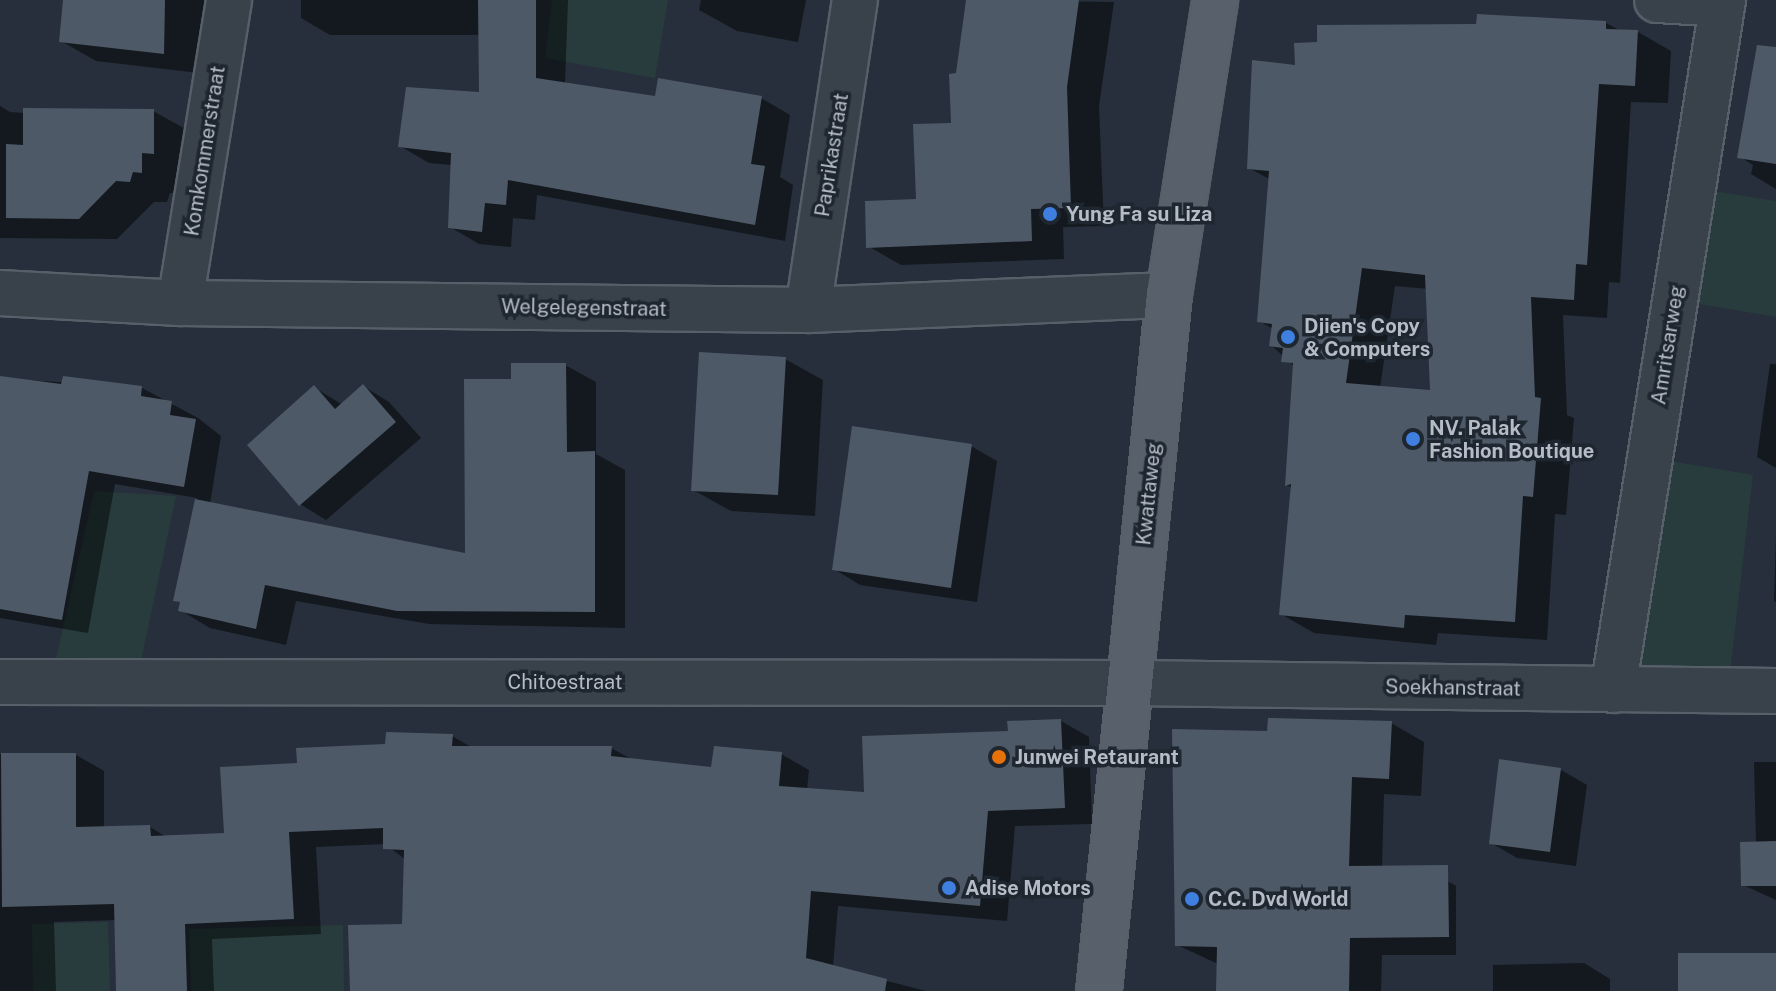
<!DOCTYPE html>
<html>
<head>
<meta charset="utf-8">
<style>
  body { margin:0 }
  #map { position:relative; width:1776px; height:991px; overflow:hidden; background:#262f3b; font-family:"Public Sans",sans-serif }
  div>[style] { position:absolute }
  [style*='--x'] { left:calc(var(--x)*1px); top:calc(var(--y)*1px); width:calc(var(--w)*1px); rotate:calc(var(--a)*1deg) }
  .green>* { inset:0; background:#293c3d }
  .shadow>* { inset:0; background:#0007 }
  .building>* { inset:0; background:#4e5967 }
  .roads { filter:drop-shadow(2px 0 #575f69) drop-shadow(-2px 0 #575f69) drop-shadow(0 2px #575f69) drop-shadow(0 -2px #575f69) }
  .minor>* { height:44px; margin:-22px; padding:0 22px; transform-origin:22px; border-radius:22px; background:#39414b }
  .primary>* { height:44px; margin:-22px; padding:0 22px; transform-origin:22px; border-radius:22px; background:#57606b }
  .dots>* { width:22px; height:22px; translate:-50% -50%; box-sizing:border-box; border:4px solid #1e2630; border-radius:50% }
  span { translate:-50% -50%; white-space:nowrap; text-align:center; line-height:1.15; -webkit-text-stroke:7px #1e2630; paint-order:stroke }
  .street-label { font-size:20px; color:#b5bcc7 }
  .poi-label { font-size:20px; color:#b5bcc7; font-weight:700 }
  .left { translate:0 -50%; text-align:left }
</style>
</head>
<body>
<div id="map">
  <div class="green">
    <div style="clip-path:polygon(552px 0,668px 0,655px 78px,545px 58px)"></div>
    <div style="clip-path:polygon(1707px 190px,1776px 201px,1776px 317px,1687px 302px)"></div>
    <div style="clip-path:polygon(1664px 460px,1753px 475px,1730px 672px,1643px 670px,1634px 666px)"></div>
    <div style="clip-path:polygon(94px 491px,176px 496px,140px 666px,55px 663px)"></div>
    <div style="clip-path:polygon(108px 922px,110px 991px,33px 991px,32px 924px)"></div>
    <div style="clip-path:polygon(343px 925px,344px 991px,191px 991px,189px 929px)"></div>
  </div>
  <div class="shadow">
    <div style="clip-path:polygon(65px 0,206px 0,199px 73px,96px 61px,61px 41px)"></div>
    <div style="clip-path:polygon(301px 0,568px 0,565px 84px,657px 98px,761px 98px,790px 115px,780px 177px,793px 185px,785px 241px,537px 195px,535px 220px,513px 218px,511px 247px,479px 244px,450px 227px,452px 165px,429px 163px,400px 146px,481px 94px,480px 35px,330px 35px,301px 18px)"></div>
    <div style="clip-path:polygon(701px 0,806px 0,798px 42px,737px 31px,699px 10px)"></div>
    <div style="clip-path:polygon(968px 0,1114px 2px,1099px 106px,1104px 226px,1063px 227px,1064px 259px,901px 265px,868px 246px,918px 201px,953px 125px)"></div>
    <div style="clip-path:polygon(evenodd,1606px 23px,1621px 31px,1638px 32px,1671px 51px,1668px 103px,1631px 102px,1620px 283px,1609px 282px,1607px 318px,1563px 315px,1567px 415px,1574px 418px,1566px 515px,1555px 514px,1547px 640px,1438px 633px,1436px 645px,1314px 633px,1281px 614px,1292px 488px,1287px 485px,1295px 367px,1271px 345px,1273px 329px,1259px 321px,1271px 180px,1249px 168px,1297px 67px,1606px 23px,1395px 286px,1428px 289px,1432px 392px,1380px 388px,1395px 286px)"></div>
    <div style="clip-path:polygon(1776px 93px,1776px 189px,1751px 174px,1753px 165px,1740px 157px)"></div>
    <div style="clip-path:polygon(0 106px,10px 112px,54px 115px,153px 111px,191px 132px,179px 193px,170px 193px,167px 202px,154px 202px,117px 239px,0 238px)"></div>
    <div style="clip-path:polygon(785px 359px,823px 380px,815px 516px,731px 511px,693px 490px)"></div>
    <div style="clip-path:polygon(1770px 364px,1776px 364px,1776px 468px,1757px 457px)"></div>
    <div style="clip-path:polygon(565px 365px,596px 382px,596px 454px,625px 470px,625px 628px,429px 624px,296px 601px,286px 645px,210px 628px,180px 610px,182px 603px,175px 600px,197px 498px,115px 484px,88px 633px,0 618px,0 378px,142px 388px,198px 418px,221px 436px,210px 504px,467px 556px,514px 381px)"></div>
    <div style="clip-path:polygon(363px 386px,389px 402px,421px 438px,326px 520px,300px 504px,315px 388px,343px 405px)"></div>
    <div style="clip-path:polygon(971px 446px,997px 461px,977px 602px,860px 585px,834px 569px)"></div>
    <div style="clip-path:polygon(1776px 536px,1776px 602px,1774px 601px)"></div>
    <div style="clip-path:polygon(1061px 721px,1089px 737px,1092px 824px,1015px 826px,1007px 921px,838px 906px,833px 967px,926px 991px,352px 991px,404px 926px,406px 860px,385px 844px,316px 847px,321px 934px,212px 939px,214px 991px,118px 991px,116px 920px,54px 922px,56px 991px,0 991px,0 754px,76px 755px,104px 771px,104px 828px,150px 827px,168px 838px,226px 835px,299px 765px,452px 736px,473px 748px,611px 748px,633px 760px,713px 769px,781px 754px,809px 770px,807px 790px,866px 794px,1010px 733px)"></div>
    <div style="clip-path:polygon(1391px 723px,1424px 742px,1421px 796px,1384px 794px,1382px 868px,1423px 867px,1456px 886px,1456px 955px,1382px 955px,1381px 991px,1218px 991px,1218px 964px,1177px 945px,1269px 733px)"></div>
    <div style="clip-path:polygon(1754px 762px,1776px 762px,1776px 900px,1743px 885px,1756px 843px)"></div>
    <div style="clip-path:polygon(1561px 770px,1587px 785px,1576px 866px,1517px 858px,1491px 843px)"></div>
    <div style="clip-path:polygon(1584px 963px,1610px 979px,1610px 991px,1493px 991px,1493px 965px)"></div>
  </div>
  <div class="building">
    <div style="clip-path:polygon(63px 0,165px 0,164px 54px,59px 42px)"></div>
    <div style="clip-path:polygon(478px 0,536px 0,536px 78px,655px 96px,658px 78px,762px 96px,751px 164px,765px 166px,755px 225px,508px 180px,506px 205px,485px 203px,482px 232px,448px 228px,451px 153px,398px 147px,406px 87px,479px 92px)"></div>
    <div style="clip-path:polygon(966px 0,1079px 0,1067px 87px,1071px 208px,1031px 209px,1032px 241px,866px 248px,865px 201px,916px 199px,913px 124px,951px 123px,949px 74px,956px 73px)"></div>
    <div style="clip-path:polygon(evenodd,1477px 14px,1606px 21px,1606px 29px,1638px 30px,1635px 86px,1599px 84px,1587px 265px,1576px 264px,1574px 300px,1531px 297px,1535px 397px,1541px 398px,1533px 497px,1523px 496px,1515px 622px,1405px 615px,1404px 628px,1279px 615px,1291px 484px,1285px 486px,1293px 363px,1281px 362px,1283px 348px,1269px 346px,1272px 324px,1257px 322px,1269px 171px,1247px 169px,1252px 60px,1295px 65px,1294px 43px,1317px 42px,1317px 25px,1476px 24px,1477px 14px,1362px 268px,1425px 275px,1430px 390px,1346px 383px,1362px 268px)"></div>
    <div style="clip-path:polygon(1757px 45px,1776px 47px,1776px 164px,1737px 158px)"></div>
    <div style="clip-path:polygon(23px 108px,154px 109px,154px 154px,142px 153px,142px 173px,133px 172px,130px 182px,116px 181px,79px 219px,6px 218px,6px 144px,23px 145px)"></div>
    <div style="clip-path:polygon(699px 352px,786px 357px,778px 495px,691px 491px)"></div>
    <div style="clip-path:polygon(511px 363px,566px 363px,567px 452px,595px 451px,595px 612px,397px 611px,265px 585px,256px 629px,178px 611px,180px 602px,173px 601px,195px 499px,465px 553px,464px 379px,511px 379px)"></div>
    <div style="clip-path:polygon(0 376px,61px 384px,63px 376px,142px 386px,141px 396px,172px 401px,170px 415px,196px 419px,184px 487px,89px 471px,62px 620px,0 609px)"></div>
    <div style="clip-path:polygon(363px 384px,396px 422px,299px 506px,247px 445px,314px 385px,335px 409px)"></div>
    <div style="clip-path:polygon(852px 426px,972px 444px,951px 588px,832px 570px)"></div>
    <div style="clip-path:polygon(1268px 718px,1392px 721px,1389px 779px,1352px 777px,1349px 866px,1448px 865px,1449px 937px,1350px 938px,1349px 991px,1216px 991px,1217px 947px,1175px 946px,1172px 729px,1267px 731px)"></div>
    <div style="clip-path:polygon(1061px 719px,1065px 808px,988px 811px,980px 906px,811px 891px,806px 958px,887px 979px,885px 991px,350px 991px,348px 925px,402px 924px,404px 850px,383px 849px,383px 828px,289px 832px,294px 919px,185px 924px,187px 991px,116px 991px,114px 904px,2px 907px,1px 753px,76px 753px,76px 827px,150px 825px,151px 836px,224px 833px,220px 767px,297px 763px,296px 748px,385px 744px,386px 732px,453px 734px,452px 746px,612px 746px,611px 756px,711px 767px,714px 746px,782px 752px,779px 786px,864px 792px,862px 736px,1008px 731px,1007px 721px)"></div>
    <div style="clip-path:polygon(1499px 759px,1561px 768px,1550px 852px,1489px 844px)"></div>
    <div style="clip-path:polygon(1776px 841px,1776px 886px,1741px 886px,1740px 842px)"></div>
    <div style="clip-path:polygon(1678px 953px,1776px 953px,1776px 991px,1678px 991px)"></div>
  </div>
  <div class="roads">
    <div class="minor">
      <div style="--x:1657;--y:0;--w:65;--a:3.5"></div>
      <div style="--x:0;--y:293;--w:180;--a:3.2"></div>
      <div style="--x:180;--y:303;--w:628;--a:0.64"></div>
      <div style="--x:808;--y:310;--w:361;--a:-2.4"></div>
      <div style="--x:180;--y:303;--w:307;--a:-80.8"></div>
      <div style="--x:808;--y:310;--w:314;--a:-81.4"></div>
      <div style="--x:0;--y:682;--w:1130;--a:0.05"></div>
      <div style="--x:1130;--y:683;--w:646;--a:0.71"></div>
      <div style="--x:1613;--y:690;--w:699;--a:-80.94"></div>
    </div>
    <div class="primary">
      <div style="--x:1099;--y:991;--w:700;--a:-84.26"></div>
      <div style="--x:1169;--y:295;--w:299;--a:-81.1"></div>
    </div>
  </div>
  <div class="dots">
    <div style="left:1050px;top:214px;background:#3f7fe0"></div>
    <div style="left:1288px;top:337px;background:#3f7fe0"></div>
    <div style="left:1413px;top:439px;background:#3f7fe0"></div>
    <div style="left:999px;top:757px;background:#e8710a"></div>
    <div style="left:949px;top:888px;background:#3f7fe0"></div>
    <div style="left:1192px;top:899px;background:#3f7fe0"></div>
  </div>
  <div class="street-label">
    <span style="left:205px;top:151px;rotate:-81deg">Komkommerstraat</span>
    <span style="left:832px;top:155px;rotate:-81deg">Paprikastraat</span>
    <span style="left:584px;top:308px;rotate:1deg">Welgelegenstraat</span>
    <span style="left:1668px;top:345px;rotate:-81deg">Amritsarweg</span>
    <span style="left:1149px;top:494px;rotate:-84deg">Kwattaweg</span>
    <span style="left:565px;top:682px">Chitoestraat</span>
    <span style="left:1453px;top:688px;rotate:1deg">Soekhanstraat</span>
  </div>
  <div class="poi-label">
    <span class="left" style="left:1066px;top:214px">Yung Fa su Liza</span>
    <span class="left" style="left:1304px;top:338px">Djien's Copy<br>&amp; Computers</span>
    <span class="left" style="left:1429px;top:440px">NV. Palak<br>Fashion Boutique</span>
    <span class="left" style="left:1015px;top:757px">Junwei Retaurant</span>
    <span class="left" style="left:965px;top:888px">Adise Motors</span>
    <span class="left" style="left:1208px;top:899px">C.C. Dvd World</span>
  </div>
</div>
</body>
</html>
